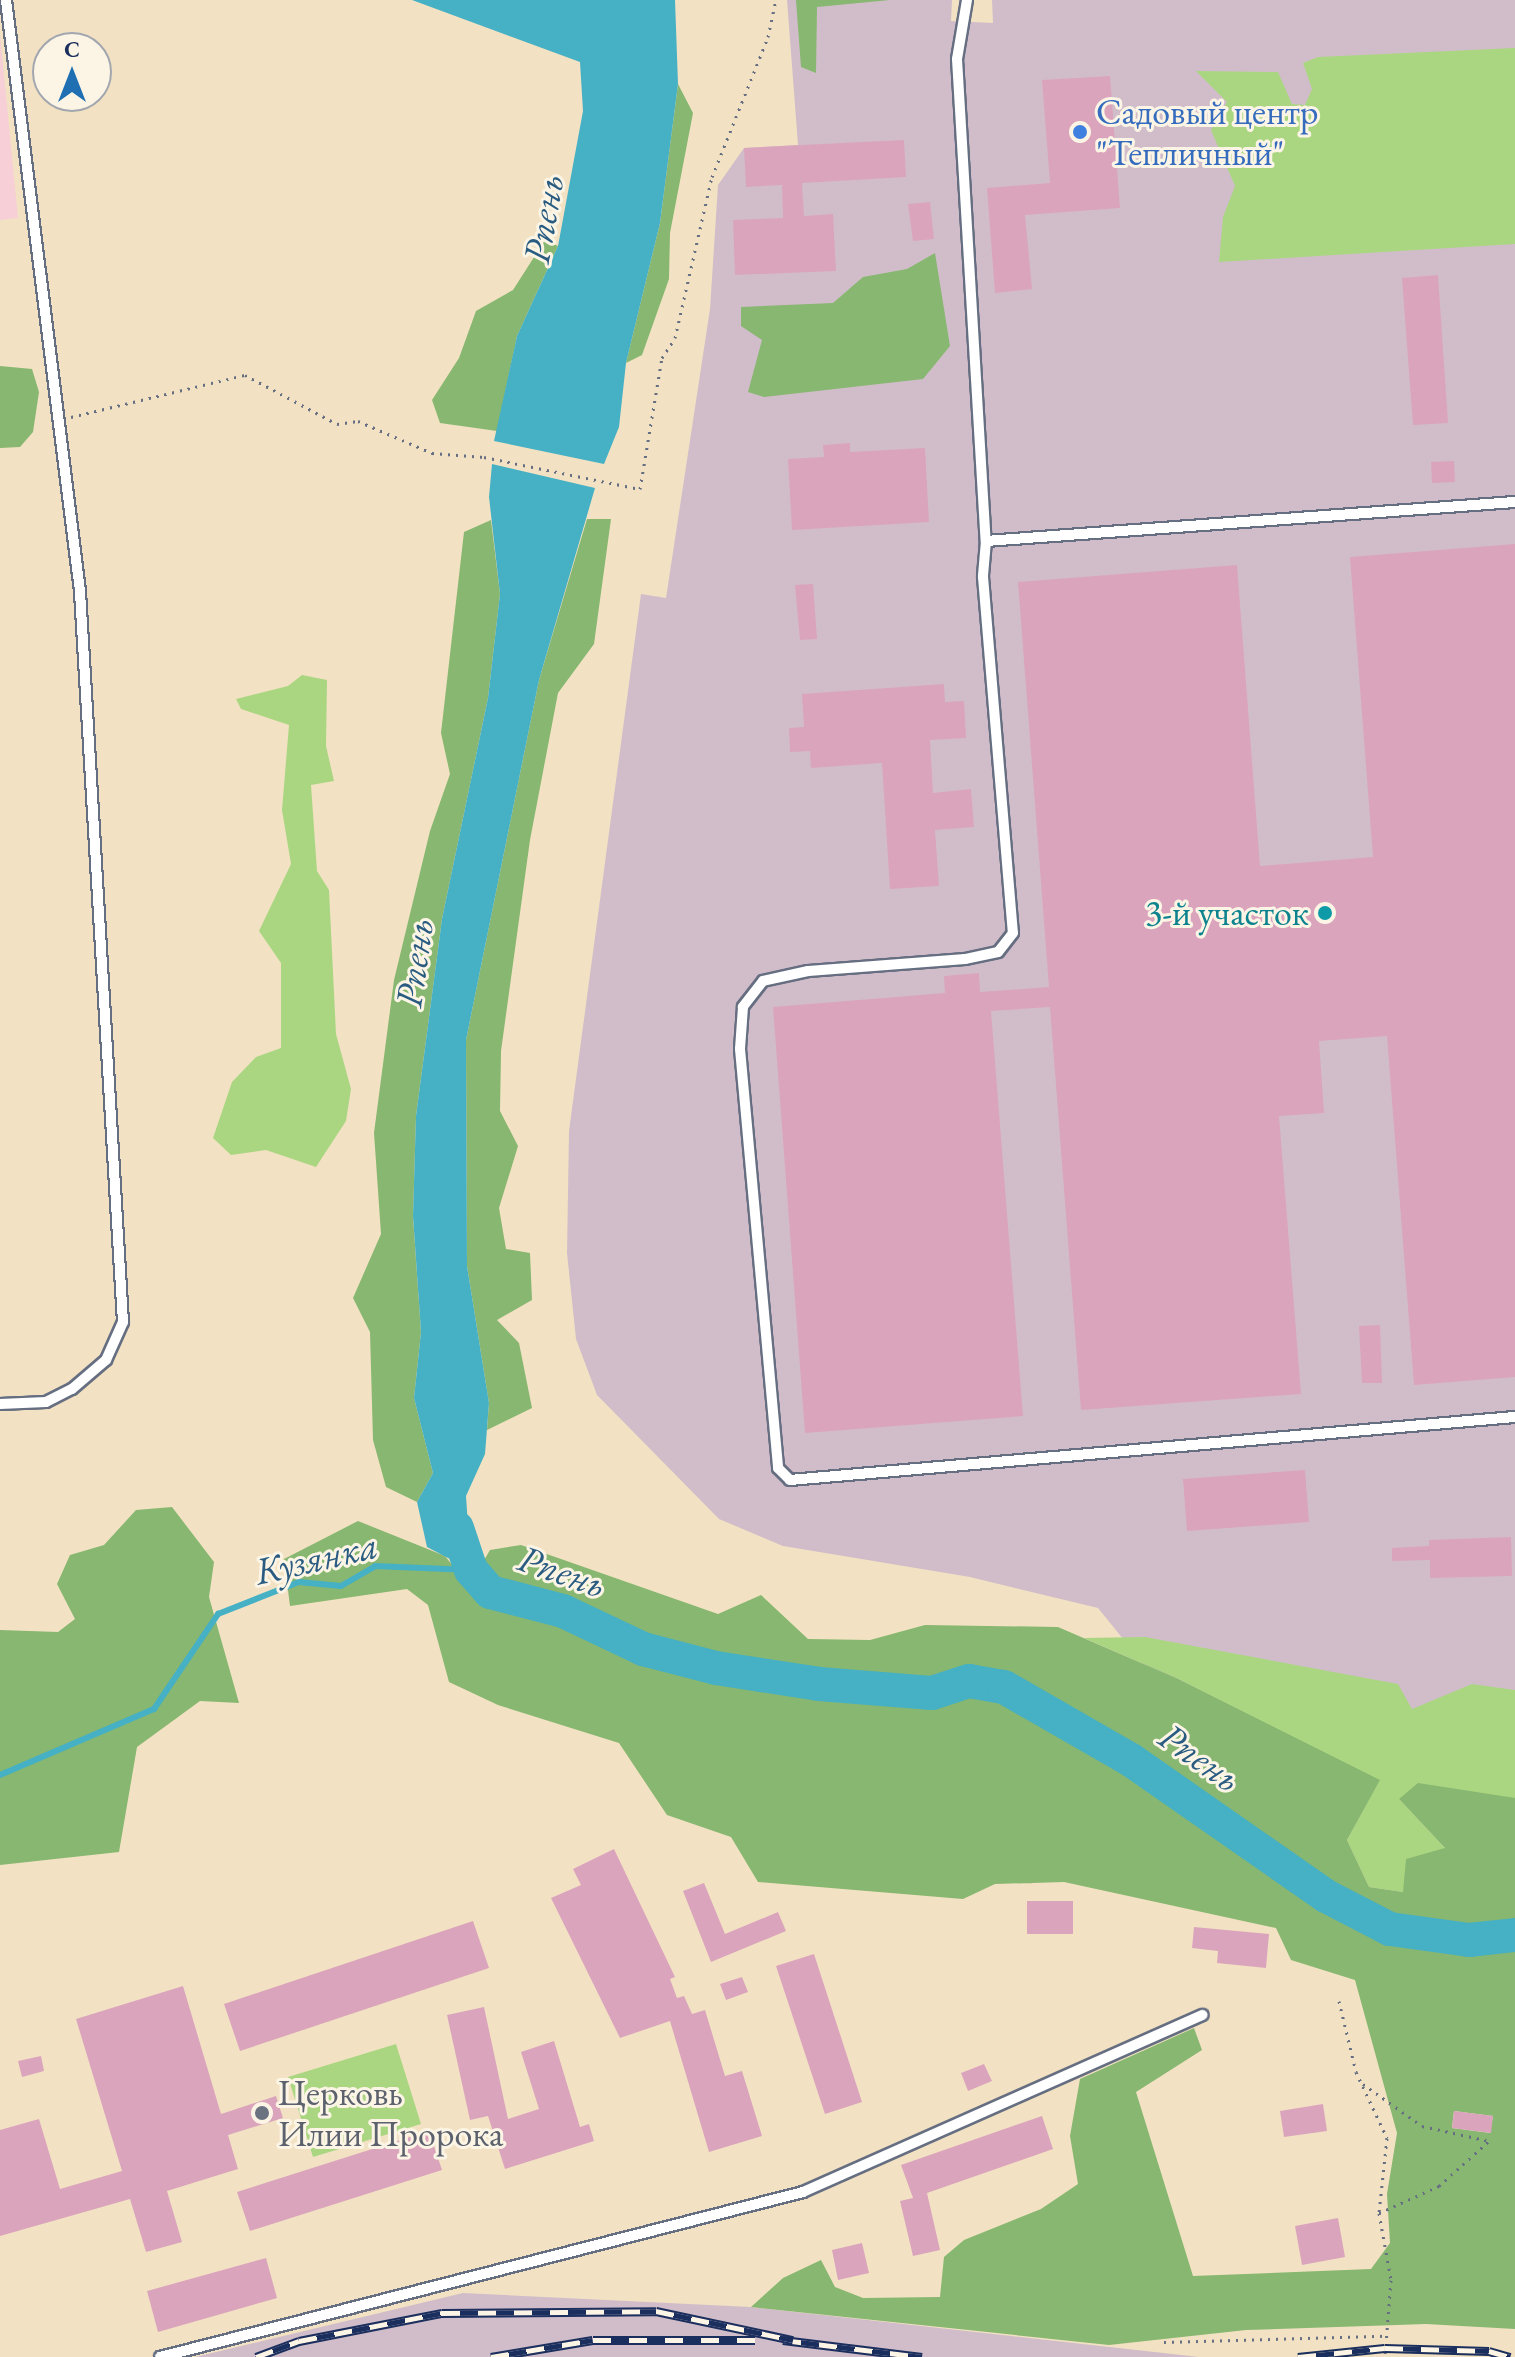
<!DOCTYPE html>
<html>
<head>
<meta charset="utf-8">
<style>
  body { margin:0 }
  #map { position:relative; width:1515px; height:2357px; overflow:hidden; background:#f2e2c3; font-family:"EB Garamond",serif }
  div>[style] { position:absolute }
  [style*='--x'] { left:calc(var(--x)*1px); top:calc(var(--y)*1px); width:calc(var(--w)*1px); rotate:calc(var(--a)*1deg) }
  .built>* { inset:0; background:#f6cfd7 }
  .industrial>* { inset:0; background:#d1bdc9 }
  .green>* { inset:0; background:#aad682 }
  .forest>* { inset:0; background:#87b770 }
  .water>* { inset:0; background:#46b0c5 }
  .stream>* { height:6px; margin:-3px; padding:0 3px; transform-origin:3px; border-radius:3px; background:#46b0c5 }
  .river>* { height:34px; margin:-17px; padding:0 17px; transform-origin:17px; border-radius:17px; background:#46b0c5 }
  .building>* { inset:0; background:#dba4bd }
  .path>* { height:3px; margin-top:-1.5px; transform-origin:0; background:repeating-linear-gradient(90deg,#666e81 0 2px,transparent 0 8px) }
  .roads { filter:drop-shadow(2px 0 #666e81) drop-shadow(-2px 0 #666e81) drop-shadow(0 2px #666e81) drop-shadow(0 -2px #666e81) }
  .lane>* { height:10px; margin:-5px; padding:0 5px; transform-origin:5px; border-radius:5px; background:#fff }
  .rail>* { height:9px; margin-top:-4.5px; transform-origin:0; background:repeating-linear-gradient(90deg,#fcf5e5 0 18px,#1b2f5e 0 36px); box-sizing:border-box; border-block:2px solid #1b2f5e }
  .dots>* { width:22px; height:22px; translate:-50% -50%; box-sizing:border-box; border:4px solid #fcf5e5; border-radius:50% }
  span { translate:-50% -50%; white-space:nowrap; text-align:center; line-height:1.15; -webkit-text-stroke:6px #fcf5e5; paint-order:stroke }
  .shop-label { font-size:36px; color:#366cbe }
  .left { translate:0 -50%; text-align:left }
  .culture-label { font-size:36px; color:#0d838f }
  .right { translate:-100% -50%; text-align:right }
  .worship-label { font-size:36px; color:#5b616d }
  .water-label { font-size:38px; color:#2a5c82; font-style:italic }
  .north { position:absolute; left:32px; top:32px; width:80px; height:80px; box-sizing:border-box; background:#fcf5e5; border:2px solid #a2a6af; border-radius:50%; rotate:0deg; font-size:22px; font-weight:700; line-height:32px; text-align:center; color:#1b2f5e }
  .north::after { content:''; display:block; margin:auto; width:28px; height:36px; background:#1f6fb2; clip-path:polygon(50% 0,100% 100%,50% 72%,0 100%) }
</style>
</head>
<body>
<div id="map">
  <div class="built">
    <div style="clip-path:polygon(0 34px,18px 218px,0 220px)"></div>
  </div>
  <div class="industrial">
    <div style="clip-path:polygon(787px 0,952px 0,951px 21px,993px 23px,992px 0,1515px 0,1515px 1831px,1183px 1713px,1098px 1608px,970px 1577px,783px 1546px,719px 1519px,597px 1395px,576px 1339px,567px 1253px,569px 1131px,641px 594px,666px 598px,710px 309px,718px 185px,744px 148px,798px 145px)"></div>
    <div style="clip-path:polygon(463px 2293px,751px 2307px,1199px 2357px,195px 2357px)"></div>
  </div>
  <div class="green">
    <div style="clip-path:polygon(1515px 48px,1515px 244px,1219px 262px,1223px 217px,1235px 186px,1211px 130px,1227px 102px,1196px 71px,1278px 72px,1292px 104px,1305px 105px,1312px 89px,1303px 63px,1318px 57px)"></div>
    <div style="clip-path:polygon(302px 675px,327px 680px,326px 746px,334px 781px,311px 785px,317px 871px,329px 890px,336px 1034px,351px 1089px,346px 1121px,316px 1167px,266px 1150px,231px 1155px,213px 1138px,232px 1082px,256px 1057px,281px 1048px,281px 963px,259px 931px,291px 864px,282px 810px,289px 725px,241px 709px,236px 699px,288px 686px)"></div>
    <div style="clip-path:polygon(1145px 1637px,1398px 1684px,1412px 1709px,1472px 1684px,1515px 1690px,1515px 1800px,1399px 1799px,1445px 1848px,1403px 1892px,1369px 1887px,1347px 1840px,1379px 1781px,1176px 1678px,1084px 1638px)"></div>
    <div style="clip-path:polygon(396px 2044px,421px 2124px,313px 2157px,288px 2077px)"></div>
  </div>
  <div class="forest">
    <div style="clip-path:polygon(796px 0,890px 0,817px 7px,816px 73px,801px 67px)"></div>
    <div style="clip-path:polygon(678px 84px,693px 113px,670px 233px,669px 279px,642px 355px,626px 363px,660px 223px)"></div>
    <div style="clip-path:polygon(545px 240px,558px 246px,517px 336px,497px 431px,440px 423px,432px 400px,459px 358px,476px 311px,513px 290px)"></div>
    <div style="clip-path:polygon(935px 253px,950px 346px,923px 379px,764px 397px,748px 392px,762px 340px,741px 326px,741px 307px,833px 303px,863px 277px,907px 269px)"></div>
    <div style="clip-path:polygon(0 366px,32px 369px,39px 392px,33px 432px,20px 447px,0 448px)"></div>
    <div style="clip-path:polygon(587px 519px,611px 519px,594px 644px,558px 693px,530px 840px,501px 1051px,500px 1111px,518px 1146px,499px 1208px,506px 1249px,530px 1253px,532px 1300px,497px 1320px,519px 1343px,532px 1408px,487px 1430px,489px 1403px,467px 1266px,466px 1040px,539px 680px)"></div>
    <div style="clip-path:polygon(491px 520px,500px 594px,488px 698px,442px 919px,416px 1116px,413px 1217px,421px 1332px,414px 1398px,433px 1473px,417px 1502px,386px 1487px,373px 1440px,370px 1332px,353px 1298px,381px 1234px,374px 1133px,394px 980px,430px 831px,450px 774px,441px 733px,464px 532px)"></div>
    <div style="clip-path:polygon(172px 1507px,214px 1562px,209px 1597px,239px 1703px,200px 1701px,137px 1747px,119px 1852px,0 1865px,0 1630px,58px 1632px,75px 1619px,57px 1584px,70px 1555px,104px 1545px,136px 1510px)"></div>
    <div style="clip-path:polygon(evenodd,358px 1521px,445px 1556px,469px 1586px,490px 1550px,521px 1545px,718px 1614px,761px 1595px,808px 1639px,870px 1640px,925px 1625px,1058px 1627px,1176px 1678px,1380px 1780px,1347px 1840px,1369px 1887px,1403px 1892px,1406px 1859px,1445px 1848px,1399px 1799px,1418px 1783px,1515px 1798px,1515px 2329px,1426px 2324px,1246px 2330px,1109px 2345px,751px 2307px,783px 2278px,821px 2260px,835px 2287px,863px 2298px,940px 2297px,944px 2257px,964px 2240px,1041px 2209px,1078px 2184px,1070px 2136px,1080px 2079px,1194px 2028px,1202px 2050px,1136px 2092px,1193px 2276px,1371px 2269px,1390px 2243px,1387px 2194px,1397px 2133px,1355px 1980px,1291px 1960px,1276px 1928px,1064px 1882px,995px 1884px,963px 1899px,758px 1882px,731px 1837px,667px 1815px,619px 1743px,498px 1705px,449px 1682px,428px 1605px,407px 1589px,290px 1606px,284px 1559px,358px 1521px,1454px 2111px,1493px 2116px,1490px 2133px,1452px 2128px,1454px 2111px)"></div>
  </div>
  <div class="water">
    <div style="clip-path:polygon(412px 0,675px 0,678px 84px,660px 223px,626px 363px,619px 427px,604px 464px,494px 441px,517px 336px,558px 246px,583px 111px,580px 62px)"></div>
    <div style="clip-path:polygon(492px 464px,595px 488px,539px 680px,466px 1040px,467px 1266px,489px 1403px,485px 1454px,466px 1496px,471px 1570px,427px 1547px,417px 1502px,433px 1473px,414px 1398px,421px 1332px,413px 1216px,416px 1116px,442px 919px,488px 698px,500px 594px,489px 497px)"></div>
  </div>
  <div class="stream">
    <div style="--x:0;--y:1775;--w:168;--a:-23.2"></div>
    <div style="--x:154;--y:1709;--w:115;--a:-56"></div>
    <div style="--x:218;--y:1614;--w:87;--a:-21.6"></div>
    <div style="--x:299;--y:1582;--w:42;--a:5.4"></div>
    <div style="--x:341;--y:1586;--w:39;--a:-30"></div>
    <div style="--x:375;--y:1566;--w:96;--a:2.4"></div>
  </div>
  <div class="river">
    <div style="--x:457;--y:1528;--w:44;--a:71.6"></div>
    <div style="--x:471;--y:1570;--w:29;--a:49"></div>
    <div style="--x:490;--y:1592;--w:75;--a:14.6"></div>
    <div style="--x:563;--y:1611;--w:89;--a:25.4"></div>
    <div style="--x:643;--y:1649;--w:75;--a:14.6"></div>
    <div style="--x:716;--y:1668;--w:104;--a:8.8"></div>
    <div style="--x:819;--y:1684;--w:113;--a:4.6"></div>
    <div style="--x:932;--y:1693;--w:39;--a:-18"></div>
    <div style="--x:969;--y:1681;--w:36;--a:10"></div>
    <div style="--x:1004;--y:1687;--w:146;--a:29.9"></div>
    <div style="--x:1131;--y:1760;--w:238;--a:34.9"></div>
    <div style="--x:1326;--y:1896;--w:72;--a:27.3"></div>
    <div style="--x:1390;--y:1929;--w:80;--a:7.9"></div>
    <div style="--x:1469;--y:1940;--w:46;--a:-6.2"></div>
  </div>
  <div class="building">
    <div style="clip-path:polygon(1110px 76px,1120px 208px,1025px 215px,1032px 289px,995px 293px,987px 188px,1050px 183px,1042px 80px)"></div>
    <div style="clip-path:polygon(904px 140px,906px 177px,802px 183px,804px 216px,833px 214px,836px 271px,735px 275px,733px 220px,783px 218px,782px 185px,746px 187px,744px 148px)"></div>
    <div style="clip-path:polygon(930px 202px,934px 239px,913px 241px,908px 204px)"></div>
    <div style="clip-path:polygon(1438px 275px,1448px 423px,1413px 425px,1402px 278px)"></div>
    <div style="clip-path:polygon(850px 443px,850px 452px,925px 448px,929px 522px,792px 530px,788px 459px,824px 457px,823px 445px)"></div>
    <div style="clip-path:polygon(1454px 461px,1455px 482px,1432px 483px,1431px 462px)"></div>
    <div style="clip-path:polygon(1515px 544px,1515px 1377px,1414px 1385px,1387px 1036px,1319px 1041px,1324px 1113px,1279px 1116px,1301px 1394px,1081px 1410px,1050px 1007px,991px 1011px,1023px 1416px,805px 1433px,773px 1007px,945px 993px,944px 976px,979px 973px,980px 992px,1049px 987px,1018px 582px,1237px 565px,1260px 866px,1373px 857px,1350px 557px)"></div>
    <div style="clip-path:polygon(813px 584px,817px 639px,800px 640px,795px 585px)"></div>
    <div style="clip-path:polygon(944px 684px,945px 702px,964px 701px,966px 738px,930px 740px,933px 793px,971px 789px,974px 827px,935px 830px,939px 886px,890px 889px,882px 763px,811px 768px,810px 751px,790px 752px,789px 728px,804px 727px,802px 694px)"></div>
    <div style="clip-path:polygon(1380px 1325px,1382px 1383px,1362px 1383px,1359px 1326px)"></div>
    <div style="clip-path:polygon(1305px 1470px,1309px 1522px,1187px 1531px,1183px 1479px)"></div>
    <div style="clip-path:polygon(1511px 1537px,1512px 1576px,1430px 1578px,1430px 1560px,1392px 1561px,1392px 1548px,1429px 1546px,1429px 1540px)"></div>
    <div style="clip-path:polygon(614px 1849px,675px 1977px,670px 1979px,677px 1998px,684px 1996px,692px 2014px,705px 2010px,725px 2076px,742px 2071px,762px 2136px,709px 2152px,670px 2021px,620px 2038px,551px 1898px,581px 1885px,573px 1869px)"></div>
    <div style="clip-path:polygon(704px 1883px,725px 1934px,778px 1912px,786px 1931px,711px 1962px,683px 1891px)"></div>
    <div style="clip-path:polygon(1027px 1901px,1073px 1901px,1073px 1934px,1027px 1934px)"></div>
    <div style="clip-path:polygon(473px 1921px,489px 1968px,240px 2051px,224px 2004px)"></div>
    <div style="clip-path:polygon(1194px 1927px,1269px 1934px,1266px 1968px,1217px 1963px,1218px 1951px,1192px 1948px)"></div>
    <div style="clip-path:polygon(814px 1954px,862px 2102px,825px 2114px,776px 1966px)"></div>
    <div style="clip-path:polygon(742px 1977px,748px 1992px,726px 2000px,720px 1984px)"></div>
    <div style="clip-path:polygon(183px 1986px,221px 2114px,276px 2096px,283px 2118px,228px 2135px,238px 2169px,167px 2191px,182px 2242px,146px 2252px,130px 2199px,0 2236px,0 2130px,39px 2119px,60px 2189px,122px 2171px,76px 2019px)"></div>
    <div style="clip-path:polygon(484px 2007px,508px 2119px,539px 2109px,521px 2052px,554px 2041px,580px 2127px,589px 2124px,594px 2141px,505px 2169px,488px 2116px,470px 2120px,447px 2015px)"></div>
    <div style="clip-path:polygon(41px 2056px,44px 2071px,22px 2077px,18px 2061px)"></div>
    <div style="clip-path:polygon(984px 2064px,992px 2081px,968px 2091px,961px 2073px)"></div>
    <div style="clip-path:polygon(1323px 2104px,1327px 2131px,1284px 2137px,1280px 2111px)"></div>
    <div style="clip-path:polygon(1454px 2111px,1493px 2116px,1491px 2133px,1452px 2128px)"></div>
    <div style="clip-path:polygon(1042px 2116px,1053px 2149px,927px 2193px,940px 2250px,913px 2256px,900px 2201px,913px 2198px,901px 2165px)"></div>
    <div style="clip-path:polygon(429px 2131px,442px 2170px,250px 2231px,237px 2192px)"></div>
    <div style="clip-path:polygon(1338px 2218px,1345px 2257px,1302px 2265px,1295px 2226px)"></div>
    <div style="clip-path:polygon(862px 2243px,869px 2273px,838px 2280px,832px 2250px)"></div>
    <div style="clip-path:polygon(266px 2258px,277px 2298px,158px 2332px,147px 2291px)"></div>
  </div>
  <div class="path">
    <div style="--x:71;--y:417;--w:179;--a:-13.6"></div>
    <div style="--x:245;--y:375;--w:104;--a:28"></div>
    <div style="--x:337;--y:424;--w:21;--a:-8"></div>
    <div style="--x:358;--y:421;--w:81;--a:23.4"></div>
    <div style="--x:432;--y:453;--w:52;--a:4.4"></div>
    <div style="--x:484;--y:457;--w:159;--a:11.6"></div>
    <div style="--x:640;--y:489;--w:133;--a:-80.5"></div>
    <div style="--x:662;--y:358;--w:24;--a:-57"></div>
    <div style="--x:675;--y:338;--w:165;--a:-77.1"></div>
    <div style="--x:712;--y:177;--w:151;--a:-68.2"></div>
    <div style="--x:768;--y:37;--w:38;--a:-78"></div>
    <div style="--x:1339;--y:2001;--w:73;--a:76.5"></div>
    <div style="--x:1356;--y:2072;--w:73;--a:64.8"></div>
    <div style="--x:1387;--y:2138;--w:75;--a:96.1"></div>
    <div style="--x:1379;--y:2213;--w:68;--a:79.8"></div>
    <div style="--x:1391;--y:2280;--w:77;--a:94.5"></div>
    <div style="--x:1363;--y:2084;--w:72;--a:35.4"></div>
    <div style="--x:1422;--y:2126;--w:69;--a:12.6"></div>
    <div style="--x:1379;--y:2213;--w:66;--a:-24.2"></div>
    <div style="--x:1439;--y:2186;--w:67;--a:-42"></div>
    <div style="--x:1164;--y:2342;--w:221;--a:-1.6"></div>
  </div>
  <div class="roads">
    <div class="lane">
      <div style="--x:967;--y:0;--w:60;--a:99.6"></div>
      <div style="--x:957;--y:59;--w:483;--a:86.6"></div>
      <div style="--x:986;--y:541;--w:36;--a:95"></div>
      <div style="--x:983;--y:577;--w:357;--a:85.2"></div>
      <div style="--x:1013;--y:933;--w:24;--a:128"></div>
      <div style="--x:998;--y:952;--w:34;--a:168"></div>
      <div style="--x:965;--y:959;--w:157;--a:175.6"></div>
      <div style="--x:808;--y:971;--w:46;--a:167.5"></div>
      <div style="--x:763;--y:981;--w:33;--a:128"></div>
      <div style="--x:743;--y:1007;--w:42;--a:94.1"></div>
      <div style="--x:740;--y:1049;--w:421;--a:84.8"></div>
      <div style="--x:778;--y:1468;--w:17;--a:45"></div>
      <div style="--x:790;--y:1480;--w:728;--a:-4.97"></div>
      <div style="--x:986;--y:541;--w:530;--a:-4.22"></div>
      <div style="--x:0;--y:1404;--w:46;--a:-2.5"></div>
      <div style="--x:46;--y:1402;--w:29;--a:-27"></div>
      <div style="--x:72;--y:1389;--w:45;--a:-40.5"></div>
      <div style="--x:106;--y:1360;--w:42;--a:-65.9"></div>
      <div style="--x:123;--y:1322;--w:732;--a:-93.37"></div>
      <div style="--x:80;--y:591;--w:596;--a:-97.14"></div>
      <div style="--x:160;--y:2357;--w:664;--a:-14.39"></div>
      <div style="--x:803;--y:2192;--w:437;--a:-23.9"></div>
    </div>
  </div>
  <div class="rail">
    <div style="--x:783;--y:2340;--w:140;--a:7"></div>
    <div style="--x:256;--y:2357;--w:46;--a:-20.4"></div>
    <div style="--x:299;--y:2341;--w:146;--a:-11.1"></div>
    <div style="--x:442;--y:2313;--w:214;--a:-0.5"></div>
    <div style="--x:656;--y:2311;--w:140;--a:12"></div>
    <div style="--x:491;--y:2357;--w:103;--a:-9.5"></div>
    <div style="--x:593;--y:2340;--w:162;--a:0"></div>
    <div style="--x:1298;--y:2357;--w:87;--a:-5.9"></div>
    <div style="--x:1385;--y:2348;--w:104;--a:1.7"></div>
    <div style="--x:1489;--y:2351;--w:22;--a:16"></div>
  </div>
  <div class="dots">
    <div style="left:1080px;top:132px;background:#3f7fe0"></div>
    <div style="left:1325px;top:913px;background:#0f9aa8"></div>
    <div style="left:262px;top:2113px;background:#6b7280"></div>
  </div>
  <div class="shop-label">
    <span class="left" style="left:1096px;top:132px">Садовый центр<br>"Тепличный"</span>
  </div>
  <div class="culture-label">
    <span class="right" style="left:1309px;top:913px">3-й участок</span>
  </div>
  <div class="worship-label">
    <span class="left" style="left:278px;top:2113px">Церковь<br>Илии Пророка</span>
  </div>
  <div class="water-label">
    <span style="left:543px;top:219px;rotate:-80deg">Рпень</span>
    <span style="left:414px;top:963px;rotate:-82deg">Рпень</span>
    <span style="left:316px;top:1558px;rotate:-13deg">Кузянка</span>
    <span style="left:562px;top:1571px;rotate:19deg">Рпень</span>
    <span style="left:1200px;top:1757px;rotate:35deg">Рпень</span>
  </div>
  <div class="north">С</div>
</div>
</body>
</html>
